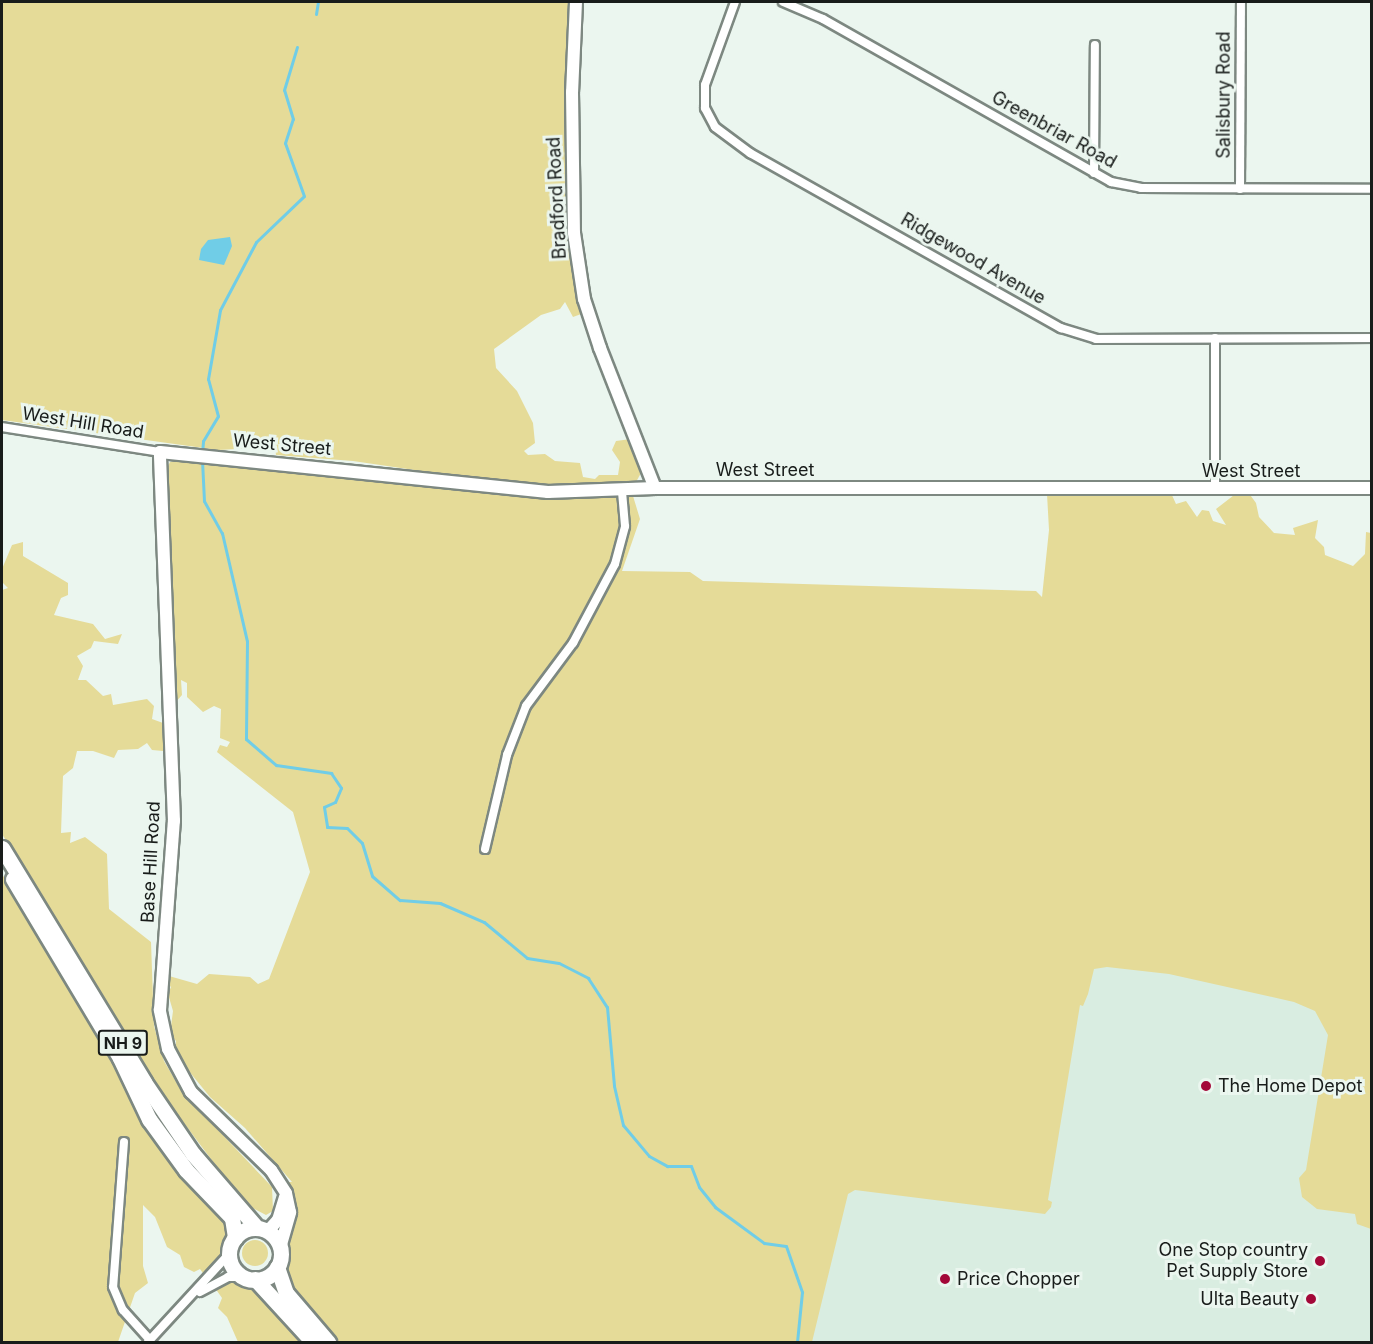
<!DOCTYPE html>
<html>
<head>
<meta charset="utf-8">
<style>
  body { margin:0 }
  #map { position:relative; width:1373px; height:1344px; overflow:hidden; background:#ebf6ef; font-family:Inter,sans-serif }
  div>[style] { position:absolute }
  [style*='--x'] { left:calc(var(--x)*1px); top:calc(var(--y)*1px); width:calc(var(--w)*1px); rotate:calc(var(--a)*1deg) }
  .built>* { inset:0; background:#d9ede1 }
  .green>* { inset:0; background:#e5db98 }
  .round { border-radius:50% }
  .water>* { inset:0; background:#70cde7 }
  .stream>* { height:3px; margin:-1.5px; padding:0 1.5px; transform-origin:1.5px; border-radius:1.5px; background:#70cde7 }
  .roads { filter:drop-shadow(2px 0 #7d8881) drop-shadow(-2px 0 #7d8881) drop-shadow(0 2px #7d8881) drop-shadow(0 -2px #7d8881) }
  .street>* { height:8px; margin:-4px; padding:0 4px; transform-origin:4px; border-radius:4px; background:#fff }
  .secondary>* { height:12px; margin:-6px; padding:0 6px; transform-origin:6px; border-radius:6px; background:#fff }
  .highway>* { height:15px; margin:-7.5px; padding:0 7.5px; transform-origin:7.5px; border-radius:7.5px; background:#fff }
  .highway>.ring { margin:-7.5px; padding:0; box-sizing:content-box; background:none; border:15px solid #fff; border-radius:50% }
  .dots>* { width:16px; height:16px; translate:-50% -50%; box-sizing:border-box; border:3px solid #ebf6ef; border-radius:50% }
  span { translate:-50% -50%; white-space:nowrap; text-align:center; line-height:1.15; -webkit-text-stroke:6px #ebf6ef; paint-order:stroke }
  .shield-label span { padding:2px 4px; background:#ebf6ef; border:2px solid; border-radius:4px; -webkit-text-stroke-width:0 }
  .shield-label { font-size:16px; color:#181c1a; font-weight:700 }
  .street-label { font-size:18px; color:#181c1a }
  .poi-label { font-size:18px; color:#181c1a }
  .left { translate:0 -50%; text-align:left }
  .right { translate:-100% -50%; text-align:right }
  .frame { position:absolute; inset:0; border:3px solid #181c1a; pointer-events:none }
</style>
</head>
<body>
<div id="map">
  <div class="built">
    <div style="clip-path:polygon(1088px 952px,1344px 989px,1371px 1027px,1371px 1342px,797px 1342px,843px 1183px)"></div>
  </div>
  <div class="green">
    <div style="clip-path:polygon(2px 2px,570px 2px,566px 198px,584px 313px,573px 317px,565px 302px,560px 309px,541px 315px,494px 349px,496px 368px,517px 391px,533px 423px,535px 443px,524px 451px,528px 455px,545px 454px,555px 461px,580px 463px,583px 477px,595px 479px,599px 475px,618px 475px,620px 462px,612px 450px,616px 441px,631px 439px,641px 473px,636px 482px,544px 489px,353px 461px,276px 455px,275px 447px,218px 450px,2px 420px)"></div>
    <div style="clip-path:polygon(182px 459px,472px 491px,633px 496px,640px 519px,622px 571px,690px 572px,703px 581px,1036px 591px,1042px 597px,1049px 530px,1047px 494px,1072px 492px,1079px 496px,1171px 493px,1176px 504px,1186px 501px,1197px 517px,1202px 510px,1209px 511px,1213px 521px,1226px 525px,1216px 509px,1238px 492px,1248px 492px,1256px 503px,1259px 517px,1274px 533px,1295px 535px,1293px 528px,1318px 520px,1315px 538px,1324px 547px,1325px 555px,1353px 566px,1365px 554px,1366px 532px,1371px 533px,1371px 1229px,1357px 1224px,1355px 1214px,1317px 1209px,1302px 1197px,1299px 1178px,1306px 1170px,1328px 1035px,1315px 1011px,1294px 1002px,1169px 974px,1107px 967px,1094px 969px,1088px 994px,1083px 1006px,1080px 1005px,1048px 1200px,1052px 1202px,1051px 1207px,1045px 1214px,855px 1190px,848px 1194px,812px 1342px,338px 1342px,289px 1288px,282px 1266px,294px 1216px,289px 1182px,292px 1182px,245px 1128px,210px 1097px,175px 1054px,176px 1041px,170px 1034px,173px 1011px,168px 994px,171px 987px,166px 982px,169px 976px,197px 984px,209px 974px,250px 977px,258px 984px,269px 979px,310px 872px,293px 812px,217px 752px,220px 745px,227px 747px,230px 742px,220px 738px,221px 709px,214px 706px,203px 712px,187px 697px,187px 683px,181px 680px,182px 695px,174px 704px,165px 472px,170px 462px)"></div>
    <div style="clip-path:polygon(23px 542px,23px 556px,68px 583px,68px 595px,61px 598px,54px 615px,93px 624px,105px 639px,122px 634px,118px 644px,94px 641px,91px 648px,77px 656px,83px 666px,78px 680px,86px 680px,103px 696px,111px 694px,113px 705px,147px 699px,154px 706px,152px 719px,163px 723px,163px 751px,152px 750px,147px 743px,138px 749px,118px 750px,114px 758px,93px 751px,77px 751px,73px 768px,63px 776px,61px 833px,71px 832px,70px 843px,85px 837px,107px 854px,109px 909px,151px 942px,154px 1026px,164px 1061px,182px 1092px,272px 1187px,273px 1211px,266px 1215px,239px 1201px,226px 1186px,220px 1171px,165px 1098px,2px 834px,2px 590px,8px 588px,2px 582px,2px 569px,12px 545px)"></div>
    <div style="clip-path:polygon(2px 874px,113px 1055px,226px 1226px,225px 1249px,205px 1276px,200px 1269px,194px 1272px,184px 1267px,180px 1255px,167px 1247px,155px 1217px,143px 1205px,143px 1266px,148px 1283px,135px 1293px,118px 1342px,2px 1342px)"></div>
    <div class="round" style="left:242px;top:1240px;width:26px;height:26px"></div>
    <div style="clip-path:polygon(237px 1280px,257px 1286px,304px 1342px,238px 1342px,227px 1317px,218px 1308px,222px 1298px,215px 1288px)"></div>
  </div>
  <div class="water">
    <div style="clip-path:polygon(230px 237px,232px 246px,224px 265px,199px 260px,201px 249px,208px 240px)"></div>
  </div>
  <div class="stream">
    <div style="--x:316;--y:14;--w:12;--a:-81"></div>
    <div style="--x:202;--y:453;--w:12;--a:-85"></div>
    <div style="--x:203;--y:441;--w:29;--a:-59"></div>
    <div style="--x:218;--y:416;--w:38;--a:-105"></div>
    <div style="--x:208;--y:379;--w:70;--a:-80.1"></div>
    <div style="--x:220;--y:310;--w:77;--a:-62.1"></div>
    <div style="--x:256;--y:242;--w:66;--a:-43.8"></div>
    <div style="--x:304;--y:196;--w:56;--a:-109.7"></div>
    <div style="--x:285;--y:143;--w:25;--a:-72"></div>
    <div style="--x:293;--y:119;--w:30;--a:-107"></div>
    <div style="--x:284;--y:90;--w:45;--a:-73.2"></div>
    <div style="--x:202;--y:460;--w:41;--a:87.2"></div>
    <div style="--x:204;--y:501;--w:37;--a:61"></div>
    <div style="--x:222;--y:533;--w:111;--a:77"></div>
    <div style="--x:247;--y:641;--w:98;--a:90.6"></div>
    <div style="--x:246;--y:739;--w:40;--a:41"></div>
    <div style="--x:276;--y:765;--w:56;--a:8.3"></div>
    <div style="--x:331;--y:773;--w:18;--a:56"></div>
    <div style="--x:341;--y:788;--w:15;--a:113"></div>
    <div style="--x:335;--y:802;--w:12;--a:156"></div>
    <div style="--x:324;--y:807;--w:20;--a:81"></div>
    <div style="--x:327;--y:827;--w:20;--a:3"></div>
    <div style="--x:347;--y:828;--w:21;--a:45"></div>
    <div style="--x:362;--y:843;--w:34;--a:73"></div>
    <div style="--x:372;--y:876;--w:37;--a:41"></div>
    <div style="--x:400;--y:900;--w:40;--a:4.3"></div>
    <div style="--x:440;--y:903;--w:48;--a:23.4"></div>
    <div style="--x:484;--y:922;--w:56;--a:39.9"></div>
    <div style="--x:527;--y:958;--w:32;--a:9"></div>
    <div style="--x:559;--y:963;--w:33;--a:27"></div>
    <div style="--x:588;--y:978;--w:35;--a:57"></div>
    <div style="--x:607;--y:1007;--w:79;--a:84.9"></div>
    <div style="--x:614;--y:1086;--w:40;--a:77"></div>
    <div style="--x:623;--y:1125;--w:40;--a:50"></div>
    <div style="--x:649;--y:1156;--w:21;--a:29"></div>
    <div style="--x:667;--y:1166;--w:24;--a:0"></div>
    <div style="--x:691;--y:1166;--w:22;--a:69"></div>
    <div style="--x:699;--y:1187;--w:26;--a:51"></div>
    <div style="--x:715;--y:1207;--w:61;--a:36.3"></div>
    <div style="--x:764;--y:1243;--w:22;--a:8"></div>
    <div style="--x:786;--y:1246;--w:49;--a:70.8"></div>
    <div style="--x:802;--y:1292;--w:50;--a:95.7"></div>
  </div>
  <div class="roads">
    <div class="street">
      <div style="--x:735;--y:2;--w:88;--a:109.9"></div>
      <div style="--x:705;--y:85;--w:23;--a:90"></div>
      <div style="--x:705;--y:108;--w:21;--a:62"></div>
      <div style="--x:715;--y:127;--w:44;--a:36.6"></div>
      <div style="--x:750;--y:153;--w:357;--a:29.4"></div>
      <div style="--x:1061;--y:328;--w:37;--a:17"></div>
      <div style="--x:1096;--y:339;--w:276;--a:-0.2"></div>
      <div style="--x:783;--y:2;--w:43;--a:23"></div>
      <div style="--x:823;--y:19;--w:331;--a:29.5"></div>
      <div style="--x:1111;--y:182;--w:31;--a:11"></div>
      <div style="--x:1141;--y:188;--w:231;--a:0.2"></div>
      <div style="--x:1094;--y:173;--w:128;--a:-89.6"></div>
      <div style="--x:1240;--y:189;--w:187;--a:-89.7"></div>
      <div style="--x:2;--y:427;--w:160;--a:9"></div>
      <div style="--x:1215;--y:489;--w:151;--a:-90"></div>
      <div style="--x:485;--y:849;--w:97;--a:-76.8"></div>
      <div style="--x:507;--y:755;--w:53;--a:-68.8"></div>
      <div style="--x:526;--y:706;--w:79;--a:-53.3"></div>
      <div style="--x:573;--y:643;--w:89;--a:-62"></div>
      <div style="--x:615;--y:564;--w:39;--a:-75"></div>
      <div style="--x:625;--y:526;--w:35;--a:-95"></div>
      <div style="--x:124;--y:1142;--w:145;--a:94.3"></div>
      <div style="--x:113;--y:1287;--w:25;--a:67"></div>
      <div style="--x:123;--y:1310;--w:40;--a:48"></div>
      <div style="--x:200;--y:1292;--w:32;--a:-28"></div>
      <div style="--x:228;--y:1277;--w:16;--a:0"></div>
      <div style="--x:148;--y:1342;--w:120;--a:-47.4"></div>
    </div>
    <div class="secondary">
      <div style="--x:576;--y:2;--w:90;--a:92.5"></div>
      <div style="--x:572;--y:92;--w:141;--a:89.2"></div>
      <div style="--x:574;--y:233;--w:67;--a:81.4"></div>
      <div style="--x:584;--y:299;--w:52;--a:71.9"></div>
      <div style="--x:600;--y:348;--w:150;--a:68.6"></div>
      <div style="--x:268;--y:1231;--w:15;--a:-48"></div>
      <div style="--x:278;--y:1220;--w:24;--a:-73"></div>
      <div style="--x:280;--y:1248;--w:37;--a:-74"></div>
      <div style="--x:290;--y:1212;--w:19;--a:-102"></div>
      <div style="--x:286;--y:1193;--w:27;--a:-123"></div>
      <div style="--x:271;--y:1170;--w:112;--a:-135.7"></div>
      <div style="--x:191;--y:1092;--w:49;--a:-118.1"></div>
      <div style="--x:168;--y:1049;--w:40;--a:-102"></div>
      <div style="--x:160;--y:1010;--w:190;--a:-85.8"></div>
      <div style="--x:174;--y:821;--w:369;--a:-92.2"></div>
      <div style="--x:160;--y:452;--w:390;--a:5.9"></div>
      <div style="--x:548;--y:492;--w:107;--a:-2.1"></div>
      <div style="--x:655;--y:488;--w:717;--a:0"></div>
    </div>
    <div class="highway">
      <div style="--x:2;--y:848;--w:274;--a:58.7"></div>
      <div style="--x:144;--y:1082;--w:87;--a:55.8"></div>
      <div style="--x:193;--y:1154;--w:98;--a:49.1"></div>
      <div style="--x:13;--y:879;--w:209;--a:59.1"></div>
      <div style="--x:120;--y:1058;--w:68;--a:64.6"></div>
      <div style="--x:149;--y:1119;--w:63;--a:54"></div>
      <div style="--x:186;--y:1170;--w:66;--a:46.2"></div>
      <div style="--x:232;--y:1218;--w:20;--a:81"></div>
      <div class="ring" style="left:229px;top:1228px;width:37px;height:37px"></div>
      <div style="--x:277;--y:1267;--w:28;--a:71"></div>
      <div style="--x:286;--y:1293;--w:65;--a:49.4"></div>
      <div style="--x:255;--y:1279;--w:86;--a:47.4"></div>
    </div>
  </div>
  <div class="dots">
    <div style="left:1206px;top:1086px;background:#a30738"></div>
    <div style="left:1320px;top:1261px;background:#a30738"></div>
    <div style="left:945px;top:1279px;background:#a30738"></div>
    <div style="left:1311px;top:1299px;background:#a30738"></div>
  </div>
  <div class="shield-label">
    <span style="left:123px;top:1043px">NH 9</span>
  </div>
  <div class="street-label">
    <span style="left:1224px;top:95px;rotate:-90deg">Salisbury Road</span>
    <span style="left:1054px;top:130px;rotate:29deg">Greenbriar Road</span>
    <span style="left:557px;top:198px;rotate:-93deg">Bradford Road</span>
    <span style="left:973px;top:259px;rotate:30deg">Ridgewood Avenue</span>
    <span style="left:83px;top:423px;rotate:9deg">West Hill Road</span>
    <span style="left:282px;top:445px;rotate:5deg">West Street</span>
    <span style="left:765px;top:470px">West Street</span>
    <span style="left:1251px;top:471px">West Street</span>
    <span style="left:151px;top:862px;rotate:-87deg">Base Hill Road</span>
  </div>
  <div class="poi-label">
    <span class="left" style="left:1218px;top:1086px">The Home Depot</span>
    <span class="right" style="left:1308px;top:1261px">One Stop country<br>Pet Supply Store</span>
    <span class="left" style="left:957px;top:1279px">Price Chopper</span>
    <span class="right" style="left:1299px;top:1299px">Ulta Beauty</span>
  </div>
  <div class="frame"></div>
</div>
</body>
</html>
